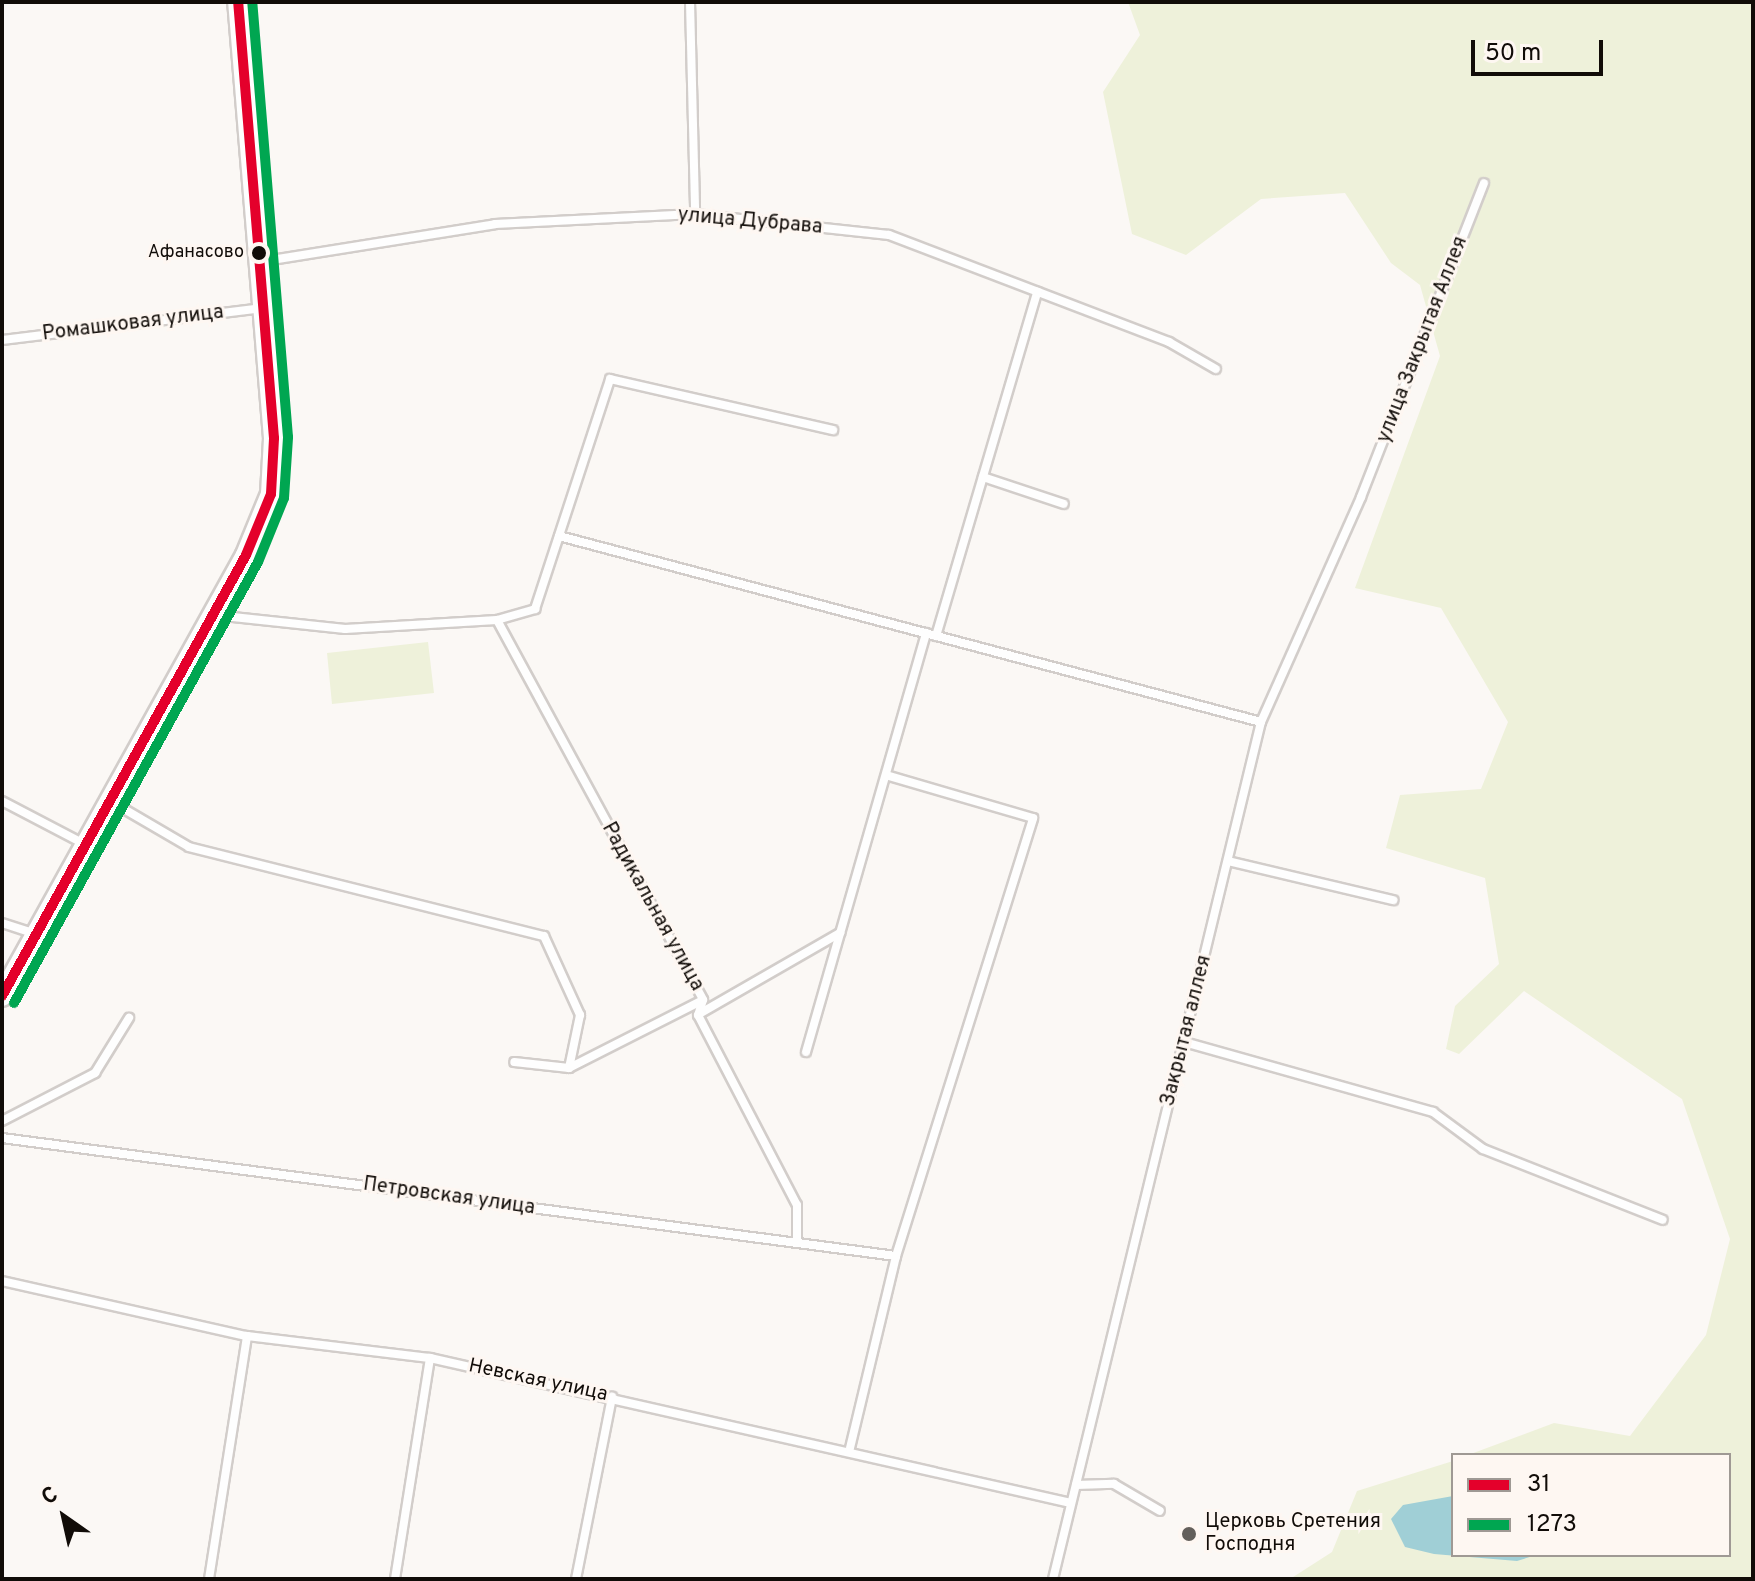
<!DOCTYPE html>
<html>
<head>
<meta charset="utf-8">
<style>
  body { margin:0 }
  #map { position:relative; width:1755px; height:1581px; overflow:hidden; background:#fbf8f5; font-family:Overpass,sans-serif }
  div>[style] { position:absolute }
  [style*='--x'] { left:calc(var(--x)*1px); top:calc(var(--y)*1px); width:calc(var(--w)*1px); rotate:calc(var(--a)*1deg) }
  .green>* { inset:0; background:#eef1da }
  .water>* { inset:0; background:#a0cfd6 }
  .roads { filter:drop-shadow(2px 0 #d2cdca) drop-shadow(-2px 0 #d2cdca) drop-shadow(0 2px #d2cdca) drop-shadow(0 -2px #d2cdca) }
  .service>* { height:8px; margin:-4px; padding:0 4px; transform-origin:4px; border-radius:4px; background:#fefefe }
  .tertiary>* { height:20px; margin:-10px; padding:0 10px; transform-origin:10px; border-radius:10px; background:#fefefe }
  .bus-1>* { height:10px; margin:-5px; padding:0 5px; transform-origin:5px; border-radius:5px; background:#e4002b }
  .bus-2>* { height:10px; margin:-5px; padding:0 5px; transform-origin:5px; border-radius:5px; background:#00a651 }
  .dots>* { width:22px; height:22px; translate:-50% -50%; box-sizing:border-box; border:4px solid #fef7f2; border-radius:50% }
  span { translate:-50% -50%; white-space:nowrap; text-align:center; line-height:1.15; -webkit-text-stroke:6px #fef7f2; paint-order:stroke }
  .bus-label { font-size:18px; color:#110c08 }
  .right { translate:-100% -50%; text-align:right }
  .street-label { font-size:20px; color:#110c08 }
  .poi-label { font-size:20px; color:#110c08 }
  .left { translate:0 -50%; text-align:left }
  .frame { position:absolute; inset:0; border:4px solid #110c08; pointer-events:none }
  .legend { position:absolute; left:1451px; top:1453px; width:280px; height:104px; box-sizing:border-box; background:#fef7f2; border:2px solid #9f9994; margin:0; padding:10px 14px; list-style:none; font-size:24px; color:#110c08 }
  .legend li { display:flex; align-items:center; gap:16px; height:40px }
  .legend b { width:40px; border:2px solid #9f9994 }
  .north { position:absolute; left:24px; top:1477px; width:80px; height:80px; -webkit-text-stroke:6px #fef7f2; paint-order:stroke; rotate:326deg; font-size:22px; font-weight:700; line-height:32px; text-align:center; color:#110c08 }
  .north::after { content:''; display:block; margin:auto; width:28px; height:36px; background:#110c08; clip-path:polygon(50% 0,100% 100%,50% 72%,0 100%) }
  .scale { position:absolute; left:1471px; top:40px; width:132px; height:36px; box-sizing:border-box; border:4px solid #110c08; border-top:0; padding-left:10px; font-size:24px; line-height:28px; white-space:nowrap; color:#110c08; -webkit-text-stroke:6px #fef7f2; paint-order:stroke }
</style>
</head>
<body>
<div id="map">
  <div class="green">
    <div style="clip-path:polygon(1128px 2px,1753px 2px,1753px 1579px,1290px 1579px,1332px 1552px,1357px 1491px,1453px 1461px,1453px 1555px,1729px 1555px,1729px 1455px,1468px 1455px,1554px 1423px,1630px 1436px,1706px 1335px,1730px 1239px,1682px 1099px,1524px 991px,1459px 1054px,1446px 1049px,1455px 1006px,1499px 964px,1485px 878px,1386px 848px,1400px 795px,1481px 789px,1508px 722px,1441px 608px,1355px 588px,1440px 356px,1420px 285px,1391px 263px,1345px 193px,1261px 199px,1186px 255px,1132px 234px,1103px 92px,1140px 35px)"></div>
    <div style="clip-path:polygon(428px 642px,434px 693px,332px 704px,327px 653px)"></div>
  </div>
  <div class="water">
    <div style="clip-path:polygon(1453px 1496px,1453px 1555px,1536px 1555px,1517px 1561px,1434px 1554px,1405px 1547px,1391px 1519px,1403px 1505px)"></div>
  </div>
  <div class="roads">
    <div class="service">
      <div style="--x:690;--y:2;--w:212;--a:88.6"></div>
      <div style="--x:259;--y:262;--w:239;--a:-9.1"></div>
      <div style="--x:495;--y:224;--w:200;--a:-2.9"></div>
      <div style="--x:695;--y:214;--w:195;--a:6.2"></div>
      <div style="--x:889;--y:235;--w:300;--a:20.9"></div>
      <div style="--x:1169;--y:342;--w:54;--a:29.9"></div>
      <div style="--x:2;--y:340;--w:263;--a:-7"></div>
      <div style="--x:983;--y:477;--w:85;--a:18.4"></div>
      <div style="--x:559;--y:536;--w:726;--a:14.84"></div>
      <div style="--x:214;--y:615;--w:132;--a:6.1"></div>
      <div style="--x:345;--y:629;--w:152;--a:-3.4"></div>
      <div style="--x:497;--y:620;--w:40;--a:-16"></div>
      <div style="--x:535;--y:609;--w:242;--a:-71.9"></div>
      <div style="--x:610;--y:379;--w:229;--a:12.9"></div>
      <div style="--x:497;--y:620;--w:432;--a:61.5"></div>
      <div style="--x:703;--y:1000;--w:16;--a:108"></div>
      <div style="--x:698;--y:1015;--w:214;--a:62.5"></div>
      <div style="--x:797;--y:1205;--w:38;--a:90"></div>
      <div style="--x:936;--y:636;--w:359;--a:-73.6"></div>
      <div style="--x:2;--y:801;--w:95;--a:27.6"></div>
      <div style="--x:112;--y:802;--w:89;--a:30.3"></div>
      <div style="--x:189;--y:847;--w:366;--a:14.1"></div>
      <div style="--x:544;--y:936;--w:87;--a:65.5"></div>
      <div style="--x:580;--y:1015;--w:54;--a:101.7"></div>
      <div style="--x:569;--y:1068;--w:55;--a:-173.8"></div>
      <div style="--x:1228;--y:861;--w:170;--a:13.3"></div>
      <div style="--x:2;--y:923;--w:36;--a:18"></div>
      <div style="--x:699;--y:1014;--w:163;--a:-29.9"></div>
      <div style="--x:1184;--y:1042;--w:259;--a:15.7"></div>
      <div style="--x:1433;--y:1112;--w:62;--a:36.5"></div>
      <div style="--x:1483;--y:1149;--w:193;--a:21.5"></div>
      <div style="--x:806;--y:1052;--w:436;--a:-74"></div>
      <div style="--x:569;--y:1068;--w:150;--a:-26.9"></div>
      <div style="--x:2;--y:1121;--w:105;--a:-27.3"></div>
      <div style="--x:95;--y:1073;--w:65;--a:-58.3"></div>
      <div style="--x:2;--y:1138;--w:902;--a:7.52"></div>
      <div style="--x:2;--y:1281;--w:251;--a:12.7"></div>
      <div style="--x:247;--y:1336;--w:184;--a:6.9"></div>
      <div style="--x:430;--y:1358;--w:657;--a:12.75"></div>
      <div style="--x:850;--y:1448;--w:197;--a:-76.5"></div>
      <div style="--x:896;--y:1256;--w:459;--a:-72.6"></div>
      <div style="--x:1033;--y:818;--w:153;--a:-163.7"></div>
      <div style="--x:1076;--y:1485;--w:38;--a:-2"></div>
      <div style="--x:1114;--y:1484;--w:53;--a:30.4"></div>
      <div style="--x:209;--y:1579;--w:246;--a:-81.1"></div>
      <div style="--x:395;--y:1579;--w:224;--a:-81"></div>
      <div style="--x:576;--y:1579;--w:186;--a:-78.8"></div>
      <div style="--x:1053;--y:1579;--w:882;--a:-76.36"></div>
      <div style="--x:1261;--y:722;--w:246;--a:-66"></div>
      <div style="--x:1361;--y:497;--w:337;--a:-68.6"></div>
    </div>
    <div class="tertiary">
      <div style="--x:2;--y:996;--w:504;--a:-61.04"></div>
      <div style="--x:246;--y:555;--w:66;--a:-67.7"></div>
      <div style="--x:271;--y:494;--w:56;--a:-86.9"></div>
      <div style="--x:274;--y:438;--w:437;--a:-94.7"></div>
    </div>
  </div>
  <div class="bus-1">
    <div style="--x:2;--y:996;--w:504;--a:-61.04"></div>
    <div style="--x:246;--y:555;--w:66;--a:-67.7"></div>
    <div style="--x:271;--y:494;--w:56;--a:-86.9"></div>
    <div style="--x:274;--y:438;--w:437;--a:-94.7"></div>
  </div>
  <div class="bus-2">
    <div style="--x:14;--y:1003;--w:504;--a:-61.04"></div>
    <div style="--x:258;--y:562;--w:69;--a:-67.9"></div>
    <div style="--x:284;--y:498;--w:61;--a:-86.2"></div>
    <div style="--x:288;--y:437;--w:436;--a:-94.7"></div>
  </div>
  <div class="dots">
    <div style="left:259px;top:253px;background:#110c08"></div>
    <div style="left:1189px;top:1534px;background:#635f5b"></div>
  </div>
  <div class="bus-label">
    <span class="right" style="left:244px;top:253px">Афанасово</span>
  </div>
  <div class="street-label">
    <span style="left:750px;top:222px;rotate:5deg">улица Дубрава</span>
    <span style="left:133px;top:324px;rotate:-7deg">Ромашковая улица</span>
    <span style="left:1423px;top:340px;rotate:-69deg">улица Закрытая Аллея</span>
    <span style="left:652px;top:907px;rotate:61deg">Радикальная улица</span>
    <span style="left:1187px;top:1031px;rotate:-76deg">Закрытая аллея</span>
    <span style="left:449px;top:1197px;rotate:8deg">Петровская улица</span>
    <span style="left:538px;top:1381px;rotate:12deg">Невская улица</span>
  </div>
  <div class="poi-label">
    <span class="left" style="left:1205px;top:1534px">Церковь Сретения<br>Господня</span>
  </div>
  <div class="frame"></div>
  <ul class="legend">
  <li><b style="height:10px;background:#e4002b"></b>31</li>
  <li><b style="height:10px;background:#00a651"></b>1273</li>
  </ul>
  <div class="north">С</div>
  <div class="scale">50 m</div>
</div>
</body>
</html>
